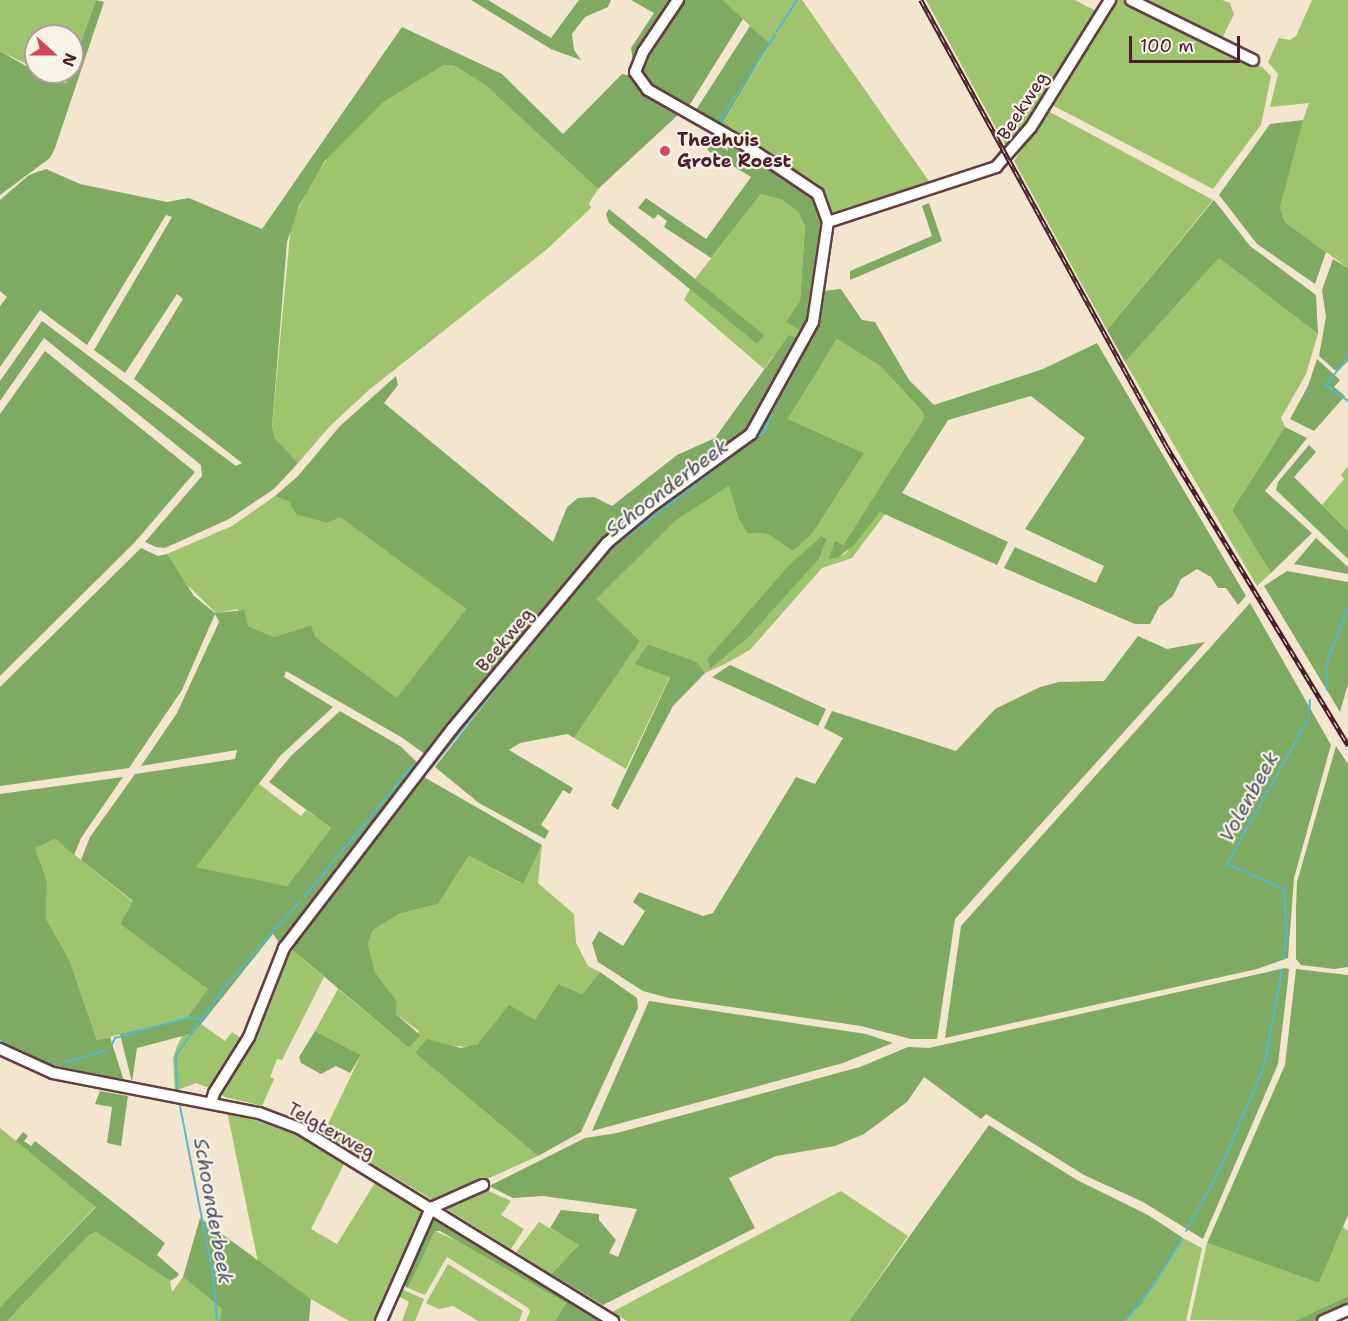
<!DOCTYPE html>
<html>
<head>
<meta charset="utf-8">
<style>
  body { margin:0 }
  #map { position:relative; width:1348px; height:1321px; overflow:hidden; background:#f4e5cf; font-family:"Shantell Sans",sans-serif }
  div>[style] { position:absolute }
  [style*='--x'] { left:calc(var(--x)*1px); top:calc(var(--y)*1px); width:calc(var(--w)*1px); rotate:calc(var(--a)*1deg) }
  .green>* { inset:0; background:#9ec46e }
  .forest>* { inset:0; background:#7eaa61 }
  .stream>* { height:2px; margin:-1px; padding:0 1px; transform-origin:1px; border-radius:1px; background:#52b9cf }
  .roads { filter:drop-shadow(2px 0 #643d44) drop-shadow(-2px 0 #643d44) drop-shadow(0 2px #643d44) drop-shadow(0 -2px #643d44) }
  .minor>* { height:10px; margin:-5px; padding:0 5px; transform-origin:5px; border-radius:5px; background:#fff }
  .rail>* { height:4.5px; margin-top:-2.25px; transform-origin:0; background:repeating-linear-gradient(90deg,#f7f3e8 0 7px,#4a1f2b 0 14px); box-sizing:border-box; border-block:2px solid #4a1f2b }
  .dots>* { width:16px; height:16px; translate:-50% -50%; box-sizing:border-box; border:3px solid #f7f3e8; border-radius:50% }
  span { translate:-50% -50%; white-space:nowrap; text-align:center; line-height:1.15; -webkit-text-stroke:4.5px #f7f3e8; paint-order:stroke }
  .street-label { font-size:18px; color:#4a1f2b }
  .poi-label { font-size:18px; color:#4a1f2b; font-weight:700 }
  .left { translate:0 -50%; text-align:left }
  .water-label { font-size:20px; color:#4d5564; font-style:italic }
  .north { position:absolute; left:24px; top:24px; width:60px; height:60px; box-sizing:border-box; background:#f7f3e8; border:2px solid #b29e9c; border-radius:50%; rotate:111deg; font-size:16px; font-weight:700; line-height:24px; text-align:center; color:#4a1f2b }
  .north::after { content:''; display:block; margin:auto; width:21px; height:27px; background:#d1495b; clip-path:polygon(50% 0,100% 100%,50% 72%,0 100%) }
  .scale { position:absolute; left:1129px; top:36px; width:111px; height:27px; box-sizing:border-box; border:3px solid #4a1f2b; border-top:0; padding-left:8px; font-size:18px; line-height:21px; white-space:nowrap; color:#4a1f2b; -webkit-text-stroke:4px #f7f3e8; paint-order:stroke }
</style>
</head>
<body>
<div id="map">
  <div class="green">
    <div style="clip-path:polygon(0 0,96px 0,72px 66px,72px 36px,36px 36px,36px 69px,0 51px)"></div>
    <div style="clip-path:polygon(723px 0,802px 0,933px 187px,832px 216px,817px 184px,720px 127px,770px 45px)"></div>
    <div style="clip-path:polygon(926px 0,1075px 0,1098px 12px,1010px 154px)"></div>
    <div style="clip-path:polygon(1118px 0,1126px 0,1243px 57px,1262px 67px,1271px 76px,1261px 125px,1213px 189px,1052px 105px)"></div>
    <div style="clip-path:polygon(1142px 0,1222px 0,1230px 3px,1234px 14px,1222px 39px)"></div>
    <div style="clip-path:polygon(1312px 0,1348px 0,1348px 268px,1285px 222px,1280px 207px,1292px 151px,1309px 103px,1270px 107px,1278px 74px,1268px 62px,1279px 38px,1290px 40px,1296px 36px)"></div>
    <div style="clip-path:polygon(444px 65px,453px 65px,485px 85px,598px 189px,589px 203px,591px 208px,546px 250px,370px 389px,330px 426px,298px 463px,275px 438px,272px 427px,291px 224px,313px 179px,337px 145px,382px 103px)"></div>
    <div style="clip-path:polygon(1048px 111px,1213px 200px,1107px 330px,1014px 161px)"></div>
    <div style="clip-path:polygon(761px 194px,782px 200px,798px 212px,805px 225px,800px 301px,794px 314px,805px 333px,772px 357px,764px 369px,684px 300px,690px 289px,756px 343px,727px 306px,695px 279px)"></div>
    <div style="clip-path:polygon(1219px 258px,1318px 334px,1306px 374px,1281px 418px,1285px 427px,1232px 510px,1271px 573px,1257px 586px,1125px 362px)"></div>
    <div style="clip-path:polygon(evenodd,837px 339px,880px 366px,923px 412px,924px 418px,843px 545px,835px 542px,828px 559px,845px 554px,880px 511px,885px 514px,852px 558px,822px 568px,750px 650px,725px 664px,705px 673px,697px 662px,648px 644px,634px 664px,670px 676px,626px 769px,574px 738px,640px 641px,595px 599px,675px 521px,729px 486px,738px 518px,749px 533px,768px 534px,793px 551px,813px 533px,864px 453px,788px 419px,837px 339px,823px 536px,827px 539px,819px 559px,748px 638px,710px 669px,707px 659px,788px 566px,823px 536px)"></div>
    <div style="clip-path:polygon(1348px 466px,1348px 531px,1322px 505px,1344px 479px,1341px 475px)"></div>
    <div style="clip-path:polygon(275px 496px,285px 497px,304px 516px,327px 523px,340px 516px,466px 609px,397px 699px,314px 637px,311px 625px,274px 637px,248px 626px,238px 609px,216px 613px,177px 575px,167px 554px,232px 526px)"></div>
    <div style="clip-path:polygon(259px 784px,301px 816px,306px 810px,331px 828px,287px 886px,195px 867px)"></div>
    <div style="clip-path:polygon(55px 839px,133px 902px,120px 924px,206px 986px,209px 989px,187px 1018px,97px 1040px,69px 959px,46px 919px,47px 882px,34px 848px)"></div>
    <div style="clip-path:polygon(542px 845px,538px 883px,574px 914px,576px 943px,588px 966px,600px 972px,582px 994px,558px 984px,535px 1020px,470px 1047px,440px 1045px,427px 1040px,415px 1053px,538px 1156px,436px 1202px,323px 1134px,361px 1055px,315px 1031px,338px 989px,409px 1048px,419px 1031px,396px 1014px,397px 1001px,375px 972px,368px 944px,373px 930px,399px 914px,438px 904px,469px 856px,522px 884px)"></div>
    <div style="clip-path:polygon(289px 947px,324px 977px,282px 1060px,277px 1059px,270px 1077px,274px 1079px,262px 1106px,225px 1097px,218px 1093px)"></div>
    <div style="clip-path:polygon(201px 1024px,225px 1041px,232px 1032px,244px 1040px,212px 1089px,196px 1083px,175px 1091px,173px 1059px,177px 1046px,182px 1036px,194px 1033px)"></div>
    <div style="clip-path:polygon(227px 1111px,304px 1137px,345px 1162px,311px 1229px,337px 1244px,376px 1181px,424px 1211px,375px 1321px,349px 1321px,283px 1283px,258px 1262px)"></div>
    <div style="clip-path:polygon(0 1128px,96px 1206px,0 1307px)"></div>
    <div style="clip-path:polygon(482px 1188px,511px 1201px,501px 1215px,524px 1229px,511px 1249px,442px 1206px)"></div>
    <div style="clip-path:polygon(841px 1191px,908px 1236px,849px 1321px,627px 1321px,612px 1312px)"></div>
    <div style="clip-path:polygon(539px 1222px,579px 1245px,551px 1274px,516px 1252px)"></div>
    <div style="clip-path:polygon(1343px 1227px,1348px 1231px,1348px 1296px,1295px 1321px,1190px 1320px,1207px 1243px,1319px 1283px)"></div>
    <div style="clip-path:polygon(435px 1231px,471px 1247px,566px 1303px,555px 1321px,526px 1321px,530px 1311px,527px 1307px,447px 1257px,425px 1295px,408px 1288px)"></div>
    <div style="clip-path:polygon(96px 1232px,170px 1281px,172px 1292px,183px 1277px,222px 1309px,223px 1318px,220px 1321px,7px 1321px,88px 1236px)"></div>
    <div style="clip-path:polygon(1183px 1238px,1202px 1248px,1186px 1321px,1124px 1321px,1142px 1304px)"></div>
    <div style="clip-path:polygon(448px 1264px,523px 1311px,519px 1321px,478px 1321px,453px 1306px,439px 1309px,426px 1303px)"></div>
    <div style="clip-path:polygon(399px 1288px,424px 1299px,415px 1321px,402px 1321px,409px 1302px,396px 1295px)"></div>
  </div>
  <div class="forest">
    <div style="clip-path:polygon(96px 0,104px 2px,55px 148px,50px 158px,0 195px,0 51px,36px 72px,66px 83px)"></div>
    <div style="clip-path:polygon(471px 0,488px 0,551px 38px,579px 0,611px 0,608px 7px,585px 17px,572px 34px,574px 50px,581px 60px,551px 49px)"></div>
    <div style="clip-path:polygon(631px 0,673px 0,633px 61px,631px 48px,654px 13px)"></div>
    <div style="clip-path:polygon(683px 0,723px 0,743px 19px,687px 109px,654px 89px,641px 68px)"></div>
    <div style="clip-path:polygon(750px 26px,770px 44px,720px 127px,694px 113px)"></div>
    <div style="clip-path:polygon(402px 27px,502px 74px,563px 134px,622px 74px,631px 76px,647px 95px,679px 114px,598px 189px,485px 85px,453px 65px,444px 65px,382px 103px,324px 162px,299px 206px,287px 242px,272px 427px,275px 438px,298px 463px,274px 489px,229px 519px,165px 548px,156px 547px,145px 542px,202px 476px,201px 465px,44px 338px,0 401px,0 381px,42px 321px,236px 466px,242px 463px,134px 379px,183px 299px,177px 294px,125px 373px,94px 350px,172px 217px,166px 215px,87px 345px,40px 310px,0 367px,0 306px,7px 297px,0 291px,0 200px,29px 175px,46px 169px,80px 184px,167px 202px,189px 198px,262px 229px)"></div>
    <div style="clip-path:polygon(1303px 120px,1280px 207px,1285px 222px,1326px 252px,1315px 284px,1257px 244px,1219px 195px,1270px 124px)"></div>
    <div style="clip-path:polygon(716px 134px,813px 193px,823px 217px,822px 260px,805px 333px,786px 322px,800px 301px,805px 226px,798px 212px,782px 200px,761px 194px,711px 258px,664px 227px,667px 221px,658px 214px,654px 219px,638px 208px,646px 198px,706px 239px,751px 177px,707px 150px)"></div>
    <div style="clip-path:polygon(1214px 200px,1250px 246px,1316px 295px,1318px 334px,1219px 258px,1125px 362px,1107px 330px)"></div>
    <div style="clip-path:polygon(929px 203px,942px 241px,850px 280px,850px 271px,932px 236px,922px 206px)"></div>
    <div style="clip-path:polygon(609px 209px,764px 335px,757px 344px,609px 223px,606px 214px)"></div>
    <div style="clip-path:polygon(1333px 259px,1348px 268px,1348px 361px,1337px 372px,1319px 356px,1326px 317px,1322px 290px)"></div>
    <div style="clip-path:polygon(841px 289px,862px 320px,875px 322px,909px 380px,934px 405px,1043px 369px,1097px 343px,1246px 596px,1238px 605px,1226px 588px,1218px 588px,1211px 577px,1197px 569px,1181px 579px,1173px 596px,1159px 607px,1150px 624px,1135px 624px,1004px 568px,1015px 547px,1096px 583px,1104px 566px,1025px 529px,1085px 438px,1031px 396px,948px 420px,902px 493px,1008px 542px,997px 565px,880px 512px,853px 546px,837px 558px,828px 559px,835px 541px,843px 545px,924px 418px,923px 412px,880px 366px,837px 339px,788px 419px,864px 453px,813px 533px,793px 551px,768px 534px,748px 533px,738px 518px,729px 486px,675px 521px,596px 599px,640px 641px,574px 738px,567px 734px,520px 743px,509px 750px,573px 788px,570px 794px,563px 790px,541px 825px,549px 831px,545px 839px,479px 803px,435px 767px,601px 555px,636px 523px,747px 443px,818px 314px,823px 291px)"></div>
    <div style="clip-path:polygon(789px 335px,801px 339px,756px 425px,610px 536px,429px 757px,401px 737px,286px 671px,284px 677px,333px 707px,280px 756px,196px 867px,287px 886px,331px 828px,269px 782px,292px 755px,340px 711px,400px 746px,421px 766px,282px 947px,273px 934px,194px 1033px,137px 1048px,132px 1082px,120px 1034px,187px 1018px,208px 989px,120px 924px,133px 901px,81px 860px,90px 837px,135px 774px,235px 759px,237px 750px,141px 766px,177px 713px,219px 622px,215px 614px,182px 690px,129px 768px,0 786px,0 687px,141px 548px,158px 556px,167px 554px,194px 596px,215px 613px,244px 610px,248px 626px,274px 637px,311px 625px,315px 637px,397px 698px,466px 609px,340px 517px,327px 523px,296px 514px,289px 501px,275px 496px,298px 476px,340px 426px,396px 376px,398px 385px,384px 403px,553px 542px,567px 507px,578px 498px,594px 497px,612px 506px,677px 455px,715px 438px)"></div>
    <div style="clip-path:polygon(45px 351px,195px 472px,135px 542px,0 676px,0 414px)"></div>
    <div style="clip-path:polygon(1317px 359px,1340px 380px,1334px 387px,1345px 396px,1314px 431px,1290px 419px,1308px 386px)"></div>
    <div style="clip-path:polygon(1285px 427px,1307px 438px,1265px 491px,1312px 533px,1271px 573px,1232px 510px)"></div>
    <div style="clip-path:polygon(1309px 445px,1316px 452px,1294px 477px,1348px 531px,1348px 559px,1276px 490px,1278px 482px)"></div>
    <div style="clip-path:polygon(822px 536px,827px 539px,819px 559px,748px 638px,710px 669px,707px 659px,788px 566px)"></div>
    <div style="clip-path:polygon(1316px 538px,1348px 567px,1348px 574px,1294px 564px)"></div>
    <div style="clip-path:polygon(1287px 571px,1348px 582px,1348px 684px,1340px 712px,1264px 586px)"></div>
    <div style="clip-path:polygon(1250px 603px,1331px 745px,1294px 878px,1288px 958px,1257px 969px,945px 1038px,961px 926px)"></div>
    <div style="clip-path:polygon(1138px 636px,1167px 649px,1205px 642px,955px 919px,937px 1039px,911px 1039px,861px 1026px,669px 998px,643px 991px,598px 962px,592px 943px,599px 931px,623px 946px,645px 911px,633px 902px,639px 892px,703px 916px,713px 913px,796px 777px,815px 784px,843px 738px,824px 728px,832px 711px,956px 751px,995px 709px,1040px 687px,1059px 682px,1104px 681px)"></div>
    <div style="clip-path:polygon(648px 644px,697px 662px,705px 673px,673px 706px,618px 810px,611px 805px,670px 677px,634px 664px)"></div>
    <div style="clip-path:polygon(730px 665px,826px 709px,818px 726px,712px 677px)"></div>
    <div style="clip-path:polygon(1336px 746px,1348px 764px,1348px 967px,1334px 969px,1301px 965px,1296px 959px,1296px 909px,1297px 882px)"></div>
    <div style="clip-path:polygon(123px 777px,81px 838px,74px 855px,55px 839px,35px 848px,47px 882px,46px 919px,69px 959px,97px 1040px,110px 1037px,124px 1081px,48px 1064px,0 1041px,0 794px)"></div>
    <div style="clip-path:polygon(424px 777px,542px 845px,523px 884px,469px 856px,438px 904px,399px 914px,373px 930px,368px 944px,375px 972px,397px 1001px,396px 1014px,420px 1035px,409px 1048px,289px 947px)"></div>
    <div style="clip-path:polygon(1285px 968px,1289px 969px,1288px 980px,1278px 1064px,1203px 1239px,1143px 1202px,1084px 1175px,986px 1114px,981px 1119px,924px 1077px,907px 1102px,864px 1134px,835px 1146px,776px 1156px,729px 1178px,755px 1228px,603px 1305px,551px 1274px,579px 1245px,550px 1228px,561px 1210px,599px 1214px,599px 1220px,616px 1240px,609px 1253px,618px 1257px,637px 1209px,543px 1196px,513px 1198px,489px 1186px,585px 1138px,617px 1133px,860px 1067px,908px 1047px,929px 1048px)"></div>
    <div style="clip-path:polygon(1296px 969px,1348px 975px,1348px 1215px,1319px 1283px,1207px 1243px,1285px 1065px)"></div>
    <div style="clip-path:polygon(600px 972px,637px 998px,638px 1008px,581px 1132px,538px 1156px,415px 1053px,427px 1039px,461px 1048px,478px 1044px,509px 1005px,535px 1020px,558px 984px,582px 994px)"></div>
    <div style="clip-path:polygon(649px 1001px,866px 1034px,893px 1043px,843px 1063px,592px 1131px)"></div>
    <div style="clip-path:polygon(315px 1031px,361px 1055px,350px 1073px,336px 1066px,321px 1074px,301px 1063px,299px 1057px)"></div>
    <div style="clip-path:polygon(100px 1091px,128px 1096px,121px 1146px,107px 1143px,112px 1107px,95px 1104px)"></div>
    <div style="clip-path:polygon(989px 1125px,1077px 1180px,1148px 1215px,1183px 1238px,1142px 1304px,1124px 1321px,849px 1321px)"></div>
    <div style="clip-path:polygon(23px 1132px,28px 1136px,24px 1141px,31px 1146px,35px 1141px,165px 1243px,157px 1255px,179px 1274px,177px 1277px,170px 1281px,96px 1232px,88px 1236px,7px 1321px,0 1321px,0 1307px,96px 1207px,16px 1141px)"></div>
    <div style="clip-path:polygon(435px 1216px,606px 1321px,555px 1321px,566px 1303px,440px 1231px,435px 1231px,408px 1288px,401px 1284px,431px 1217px)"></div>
    <div style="clip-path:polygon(200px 1218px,311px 1299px,309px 1321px,220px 1321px,222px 1309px,183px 1277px)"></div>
    <div style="clip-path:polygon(1348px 1296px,1348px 1306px,1314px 1321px,1295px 1321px)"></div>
  </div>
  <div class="stream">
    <div style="--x:777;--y:31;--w:37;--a:-57"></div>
    <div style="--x:723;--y:127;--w:8;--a:-104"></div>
    <div style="--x:721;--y:119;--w:100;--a:-57.3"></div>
    <div style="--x:799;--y:175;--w:31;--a:36"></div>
    <div style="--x:824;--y:193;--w:25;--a:72"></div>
    <div style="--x:812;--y:335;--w:23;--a:-67"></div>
    <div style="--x:821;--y:314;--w:86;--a:-82"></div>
    <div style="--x:1348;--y:357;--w:36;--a:128"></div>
    <div style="--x:1326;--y:385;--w:27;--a:36"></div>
    <div style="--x:605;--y:553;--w:200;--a:-37.3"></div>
    <div style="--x:764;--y:432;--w:43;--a:-68.2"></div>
    <div style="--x:1327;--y:690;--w:26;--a:-92"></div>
    <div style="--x:1326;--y:664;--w:59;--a:-68.2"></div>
    <div style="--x:1309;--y:717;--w:17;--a:-87"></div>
    <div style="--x:431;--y:768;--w:256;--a:-51"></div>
    <div style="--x:305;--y:896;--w:170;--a:-50.5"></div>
    <div style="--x:1283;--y:959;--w:25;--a:-81"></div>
    <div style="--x:1287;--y:934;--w:45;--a:-93.8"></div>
    <div style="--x:1284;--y:889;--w:62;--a:-156.3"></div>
    <div style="--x:1227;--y:864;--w:164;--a:-60.8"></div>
    <div style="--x:201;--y:1021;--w:42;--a:-54.8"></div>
    <div style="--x:225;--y:987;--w:116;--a:-48.9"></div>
    <div style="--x:0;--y:1041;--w:30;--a:28"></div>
    <div style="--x:112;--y:1044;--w:7;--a:-63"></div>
    <div style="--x:115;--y:1038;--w:79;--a:-15.4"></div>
    <div style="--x:191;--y:1017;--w:9;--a:13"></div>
    <div style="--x:66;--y:1062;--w:43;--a:-16.3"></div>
    <div style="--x:49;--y:1066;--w:7;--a:-16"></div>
    <div style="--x:177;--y:1089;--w:34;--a:-92"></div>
    <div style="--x:176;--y:1055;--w:39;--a:-54"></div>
    <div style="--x:180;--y:1106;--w:172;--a:79"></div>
    <div style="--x:213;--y:1275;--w:46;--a:85"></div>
    <div style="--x:1186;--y:1231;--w:71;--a:-61.3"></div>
    <div style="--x:1220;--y:1169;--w:111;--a:-66.7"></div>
    <div style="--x:1264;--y:1067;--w:99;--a:-79.5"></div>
    <div style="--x:1125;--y:1321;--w:45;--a:-51.3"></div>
    <div style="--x:1153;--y:1286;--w:55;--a:-58.3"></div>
  </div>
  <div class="roads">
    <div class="minor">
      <div style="--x:1131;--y:0;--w:136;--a:26.2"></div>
      <div style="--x:828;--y:222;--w:177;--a:-18.1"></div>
      <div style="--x:996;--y:167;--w:53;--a:-48.8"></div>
      <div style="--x:1031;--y:127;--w:150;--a:-58.1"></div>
      <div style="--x:0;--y:1049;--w:58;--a:24.4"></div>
      <div style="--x:53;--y:1073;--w:210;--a:11"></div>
      <div style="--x:259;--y:1113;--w:43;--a:20.6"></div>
      <div style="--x:299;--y:1128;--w:369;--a:31.6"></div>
      <div style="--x:211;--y:1103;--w:10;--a:-73"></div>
      <div style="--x:214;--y:1093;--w:66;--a:-58"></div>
      <div style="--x:249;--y:1037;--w:96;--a:-68.5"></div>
      <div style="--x:284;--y:948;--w:276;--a:-52.5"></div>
      <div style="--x:452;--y:729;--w:242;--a:-50.2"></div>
      <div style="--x:607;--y:543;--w:56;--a:-39.9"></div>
      <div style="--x:650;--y:507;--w:125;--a:-35.9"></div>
      <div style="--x:751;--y:434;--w:128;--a:-61"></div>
      <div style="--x:813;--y:322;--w:101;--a:-81.5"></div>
      <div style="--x:828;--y:222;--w:30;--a:-110"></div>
      <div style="--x:818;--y:194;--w:88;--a:-146.1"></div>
      <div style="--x:745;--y:145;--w:112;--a:-150.4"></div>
      <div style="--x:648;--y:90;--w:22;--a:-126"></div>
      <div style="--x:635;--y:72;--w:22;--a:-68"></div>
      <div style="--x:643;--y:52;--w:63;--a:-56.1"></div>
      <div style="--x:381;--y:1321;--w:124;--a:-66.1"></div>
      <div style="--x:431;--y:1208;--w:57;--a:-23.9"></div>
      <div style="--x:1323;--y:1321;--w:27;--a:-24"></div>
    </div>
  </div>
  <div class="rail">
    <div style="--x:921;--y:0;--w:510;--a:61.17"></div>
    <div style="--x:1167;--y:447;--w:349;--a:58.7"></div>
  </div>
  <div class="dots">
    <div style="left:665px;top:151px;background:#d1495b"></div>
  </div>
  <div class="street-label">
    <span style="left:1023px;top:106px;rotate:-57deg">Beekweg</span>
    <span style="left:505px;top:640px;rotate:-50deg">Beekweg</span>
    <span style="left:331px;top:1131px;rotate:29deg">Telgterweg</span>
  </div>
  <div class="poi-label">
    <span class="left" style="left:677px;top:151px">Theehuis<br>Grote Roest</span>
  </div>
  <div class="water-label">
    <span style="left:667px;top:488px;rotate:-37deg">Schoonderbeek</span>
    <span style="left:1249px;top:797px;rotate:-61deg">Volenbeek</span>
    <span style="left:213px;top:1211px;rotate:80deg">Schoonderbeek</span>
  </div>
  <div class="north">N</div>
  <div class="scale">100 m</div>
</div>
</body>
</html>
